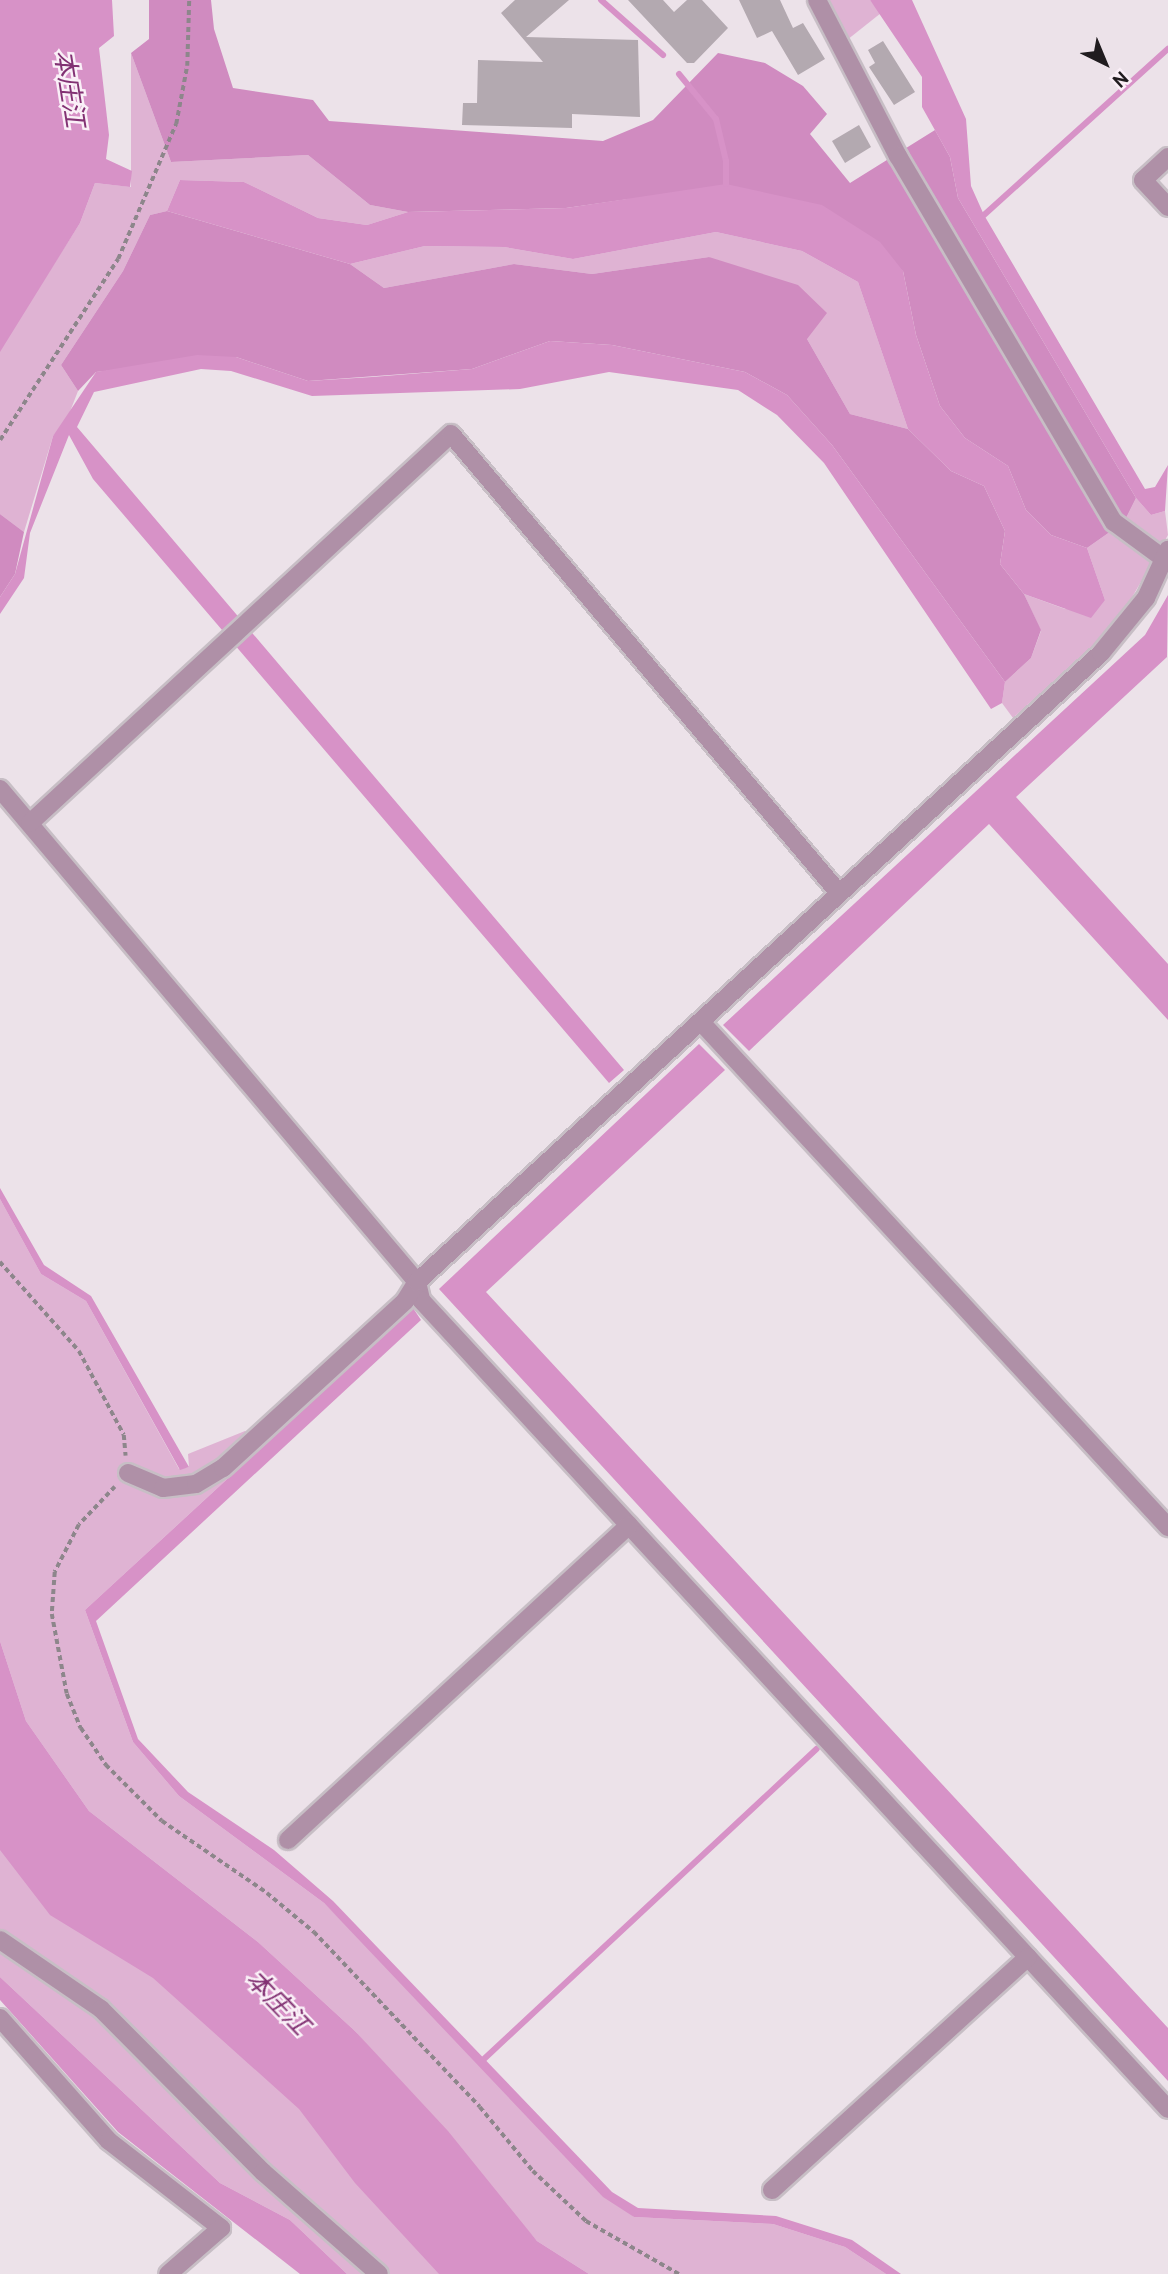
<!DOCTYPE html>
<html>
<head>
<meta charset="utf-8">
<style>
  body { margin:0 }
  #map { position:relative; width:1168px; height:2274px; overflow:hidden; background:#ece2e9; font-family:Overpass,"Noto Sans JP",sans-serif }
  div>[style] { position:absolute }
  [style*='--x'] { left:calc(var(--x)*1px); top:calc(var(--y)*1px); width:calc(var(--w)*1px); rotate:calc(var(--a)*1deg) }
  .green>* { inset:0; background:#dfb3d3 }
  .forest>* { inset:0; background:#d08bc0 }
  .water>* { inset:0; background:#d792c7 }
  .stream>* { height:6px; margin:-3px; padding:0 3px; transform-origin:3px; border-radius:3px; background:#d792c7 }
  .building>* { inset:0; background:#b3a9b0 }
  .path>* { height:3.5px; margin-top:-1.75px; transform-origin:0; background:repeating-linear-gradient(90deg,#8d868b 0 5px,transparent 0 8.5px) }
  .roads { filter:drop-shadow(2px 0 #c7bec5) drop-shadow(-2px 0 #c7bec5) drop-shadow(0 2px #c7bec5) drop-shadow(0 -2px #c7bec5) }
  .minor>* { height:18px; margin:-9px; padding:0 9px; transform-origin:9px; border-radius:9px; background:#af90a7 }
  span { translate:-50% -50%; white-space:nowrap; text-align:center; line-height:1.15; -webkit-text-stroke:5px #faeff7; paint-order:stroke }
  .water-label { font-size:26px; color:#823173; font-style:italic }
  .north { position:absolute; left:1070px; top:28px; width:70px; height:70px; -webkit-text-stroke:5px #faeff7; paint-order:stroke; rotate:137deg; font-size:19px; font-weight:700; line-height:28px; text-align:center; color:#201c1f }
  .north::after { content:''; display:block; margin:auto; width:24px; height:32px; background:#201c1f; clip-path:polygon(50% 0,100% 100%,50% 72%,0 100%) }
</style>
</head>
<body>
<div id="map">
  <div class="green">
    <div style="clip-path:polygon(828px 0,870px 0,881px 13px,847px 40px)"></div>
    <div style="clip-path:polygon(131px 53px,171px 162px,308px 155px,370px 205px,408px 212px,367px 225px,318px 218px,244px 182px,180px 180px,167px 211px,150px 215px,123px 271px,61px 365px,78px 391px,66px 422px,53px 436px,24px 532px,0 514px,0 349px,80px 223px,95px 183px,131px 187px)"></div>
    <div style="clip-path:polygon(716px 232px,802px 251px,858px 282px,908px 429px,850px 414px,807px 339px,709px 257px,592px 274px,514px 264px,384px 288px,350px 264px,425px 246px,504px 247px,573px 259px)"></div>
    <div style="clip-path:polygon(1136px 498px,1151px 515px,1165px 511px,1168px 535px,1116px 625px,1013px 718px,1002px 703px,1005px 682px,1031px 658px,1041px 631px,1024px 594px,1065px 609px,1105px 600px,1087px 548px,1124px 522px)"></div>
    <div style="clip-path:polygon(0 1199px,41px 1274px,86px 1301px,179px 1469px,189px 1467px,188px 1454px,245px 1431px,263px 1446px,85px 1610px,133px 1742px,179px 1796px,324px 1903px,634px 2217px,773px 2224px,845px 2247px,886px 2274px,589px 2274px,537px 2241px,355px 2031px,258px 1942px,89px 1811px,26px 1721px,0 1641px)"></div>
    <div style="clip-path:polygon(0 1798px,187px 1967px,459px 2274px,347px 2274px,290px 2220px,220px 2183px,0 1977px)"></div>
  </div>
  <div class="forest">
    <div style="clip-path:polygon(149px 0,211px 0,214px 29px,233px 88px,313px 100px,329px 121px,603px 141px,653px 120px,718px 53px,765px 63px,803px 86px,827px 114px,810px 134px,850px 183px,935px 130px,950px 157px,958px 198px,1136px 498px,1124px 522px,1087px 548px,1051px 535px,1026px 510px,1008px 466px,965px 438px,940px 406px,916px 335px,903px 271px,629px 199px,566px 208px,408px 212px,370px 205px,308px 155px,171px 162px,131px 53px,149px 39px)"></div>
    <div style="clip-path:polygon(167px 211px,350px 264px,384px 288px,514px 264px,592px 274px,709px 257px,798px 285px,827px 313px,807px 339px,850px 414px,908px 429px,951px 471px,984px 486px,1005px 531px,1000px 564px,1024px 594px,1041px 630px,1031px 658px,1005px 682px,832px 445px,787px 395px,745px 372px,612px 345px,550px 341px,472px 369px,308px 381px,236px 357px,96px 372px,78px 391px,61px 365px,123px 271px,150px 215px)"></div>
    <div style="clip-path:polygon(0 514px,24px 532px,15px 574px,0 597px)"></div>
  </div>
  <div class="water">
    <div style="clip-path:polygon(0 0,112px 0,114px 36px,99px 48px,109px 135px,106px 159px,132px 171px,130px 187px,95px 183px,80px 223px,0 352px)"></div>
    <div style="clip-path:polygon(870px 0,912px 0,966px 119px,971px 186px,984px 215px,1145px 489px,1155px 487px,1168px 465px,1165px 511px,1151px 515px,1136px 498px,958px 198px,950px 157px,922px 107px,922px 77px)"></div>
    <div style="clip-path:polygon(180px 180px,244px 182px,318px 218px,367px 225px,408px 212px,566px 208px,726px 184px,822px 205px,880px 242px,903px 271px,916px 335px,940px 406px,965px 438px,1008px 466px,1026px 510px,1051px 535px,1087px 548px,1105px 600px,1091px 618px,1024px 594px,1000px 564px,1005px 531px,984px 486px,951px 471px,908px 429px,858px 282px,802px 251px,716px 232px,573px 259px,504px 247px,425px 246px,350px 264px,167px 211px)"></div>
    <div style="clip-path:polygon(550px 341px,612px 345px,745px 372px,787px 395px,832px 445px,1005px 682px,1002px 703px,991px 709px,824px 463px,777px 415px,738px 390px,609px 372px,520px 389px,312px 396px,231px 371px,201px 369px,94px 392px,77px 427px,624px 1070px,609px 1083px,93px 479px,69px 435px,30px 533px,24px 578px,0 614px,0 597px,15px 574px,53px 436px,96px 372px,197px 355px,236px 357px,308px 381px,372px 377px,472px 369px)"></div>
    <div style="clip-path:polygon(1168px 595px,1167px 657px,1016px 797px,1168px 964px,1168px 1020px,989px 824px,749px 1051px,723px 1025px,1145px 635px)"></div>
    <div style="clip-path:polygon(699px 1044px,725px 1070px,486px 1292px,1168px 2028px,1168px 2081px,439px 1289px)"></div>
    <div style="clip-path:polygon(0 1188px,44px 1265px,91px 1296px,189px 1467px,180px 1470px,86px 1301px,41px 1274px,0 1199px)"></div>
    <div style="clip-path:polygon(413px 1308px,421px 1320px,96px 1621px,138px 1739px,188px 1792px,274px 1850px,333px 1901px,612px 2192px,638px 2208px,776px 2216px,852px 2240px,901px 2274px,886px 2274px,845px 2247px,773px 2224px,634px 2217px,603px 2197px,324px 1903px,179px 1796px,133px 1742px,85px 1610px)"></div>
    <div style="clip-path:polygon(0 1641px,26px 1721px,89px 1811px,258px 1942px,355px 2031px,448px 2131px,537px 2241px,589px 2274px,439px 2274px,355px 2183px,299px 2109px,153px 1978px,50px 1915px,0 1850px)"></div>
    <div style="clip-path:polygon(0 1977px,220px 2183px,290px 2220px,347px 2274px,300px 2274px,118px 2132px,0 2000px)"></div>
  </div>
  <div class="stream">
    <div style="--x:601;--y:0;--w:83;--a:41.6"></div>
    <div style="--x:679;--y:74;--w:58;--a:50.6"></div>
    <div style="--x:716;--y:119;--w:43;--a:76.6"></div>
    <div style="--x:726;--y:161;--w:23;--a:90"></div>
    <div style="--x:984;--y:215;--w:248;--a:-42.1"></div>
    <div style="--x:484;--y:2059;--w:455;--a:-43"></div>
  </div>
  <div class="building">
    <div style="clip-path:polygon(515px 0,569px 0,526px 37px,638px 40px,640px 117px,572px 114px,572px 128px,462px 125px,463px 103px,477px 103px,478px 60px,543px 62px,501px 13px)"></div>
    <div style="clip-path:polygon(628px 0,663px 0,674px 12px,687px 0,702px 0,728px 28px,694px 63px,687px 63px)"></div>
    <div style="clip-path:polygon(739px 0,780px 0,793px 28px,803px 23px,825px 59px,798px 75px,772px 31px,757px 38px)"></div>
    <div style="clip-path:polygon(883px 41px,915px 92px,894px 105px,869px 67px,875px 63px,868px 50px)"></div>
    <div style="clip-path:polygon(859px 125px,871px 147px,845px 163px,832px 141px)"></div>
  </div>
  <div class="path">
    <div style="--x:0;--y:440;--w:216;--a:-56.9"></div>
    <div style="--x:118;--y:259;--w:147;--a:-66.8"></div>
    <div style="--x:176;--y:124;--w:59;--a:-79.3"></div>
    <div style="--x:187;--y:66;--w:66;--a:-88.3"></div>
    <div style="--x:0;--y:1262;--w:119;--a:48.4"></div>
    <div style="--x:79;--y:1351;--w:95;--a:61.8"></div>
    <div style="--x:124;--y:1435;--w:21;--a:85"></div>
    <div style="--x:115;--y:1487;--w:52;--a:133.5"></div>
    <div style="--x:79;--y:1525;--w:53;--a:117.1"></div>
    <div style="--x:55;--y:1572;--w:42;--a:94.1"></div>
    <div style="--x:52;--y:1614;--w:81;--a:79.4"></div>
    <div style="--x:67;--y:1694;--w:37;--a:68"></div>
    <div style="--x:81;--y:1728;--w:45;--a:56"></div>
    <div style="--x:106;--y:1765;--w:79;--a:45"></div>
    <div style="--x:162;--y:1821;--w:127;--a:34.4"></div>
    <div style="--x:267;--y:1893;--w:61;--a:39.7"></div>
    <div style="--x:314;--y:1932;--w:241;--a:46.5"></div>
    <div style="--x:480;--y:2107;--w:83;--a:50.4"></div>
    <div style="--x:533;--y:2171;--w:73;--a:43.3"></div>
    <div style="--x:586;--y:2221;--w:107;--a:29.7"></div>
  </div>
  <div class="roads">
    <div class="minor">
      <div style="--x:817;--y:0;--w:176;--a:62.6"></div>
      <div style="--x:898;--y:156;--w:425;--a:59.5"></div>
      <div style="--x:1114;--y:522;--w:61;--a:36.3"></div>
      <div style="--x:1168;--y:157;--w:34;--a:137"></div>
      <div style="--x:1143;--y:180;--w:37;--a:47"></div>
      <div style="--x:0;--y:789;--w:646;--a:49.77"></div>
      <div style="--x:417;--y:1282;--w:18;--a:77"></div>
      <div style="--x:421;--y:1300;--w:1101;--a:47.28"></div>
      <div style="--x:30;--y:823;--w:573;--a:-42.74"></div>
      <div style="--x:451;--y:434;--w:601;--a:49.79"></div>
      <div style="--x:701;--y:1022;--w:688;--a:47.24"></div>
      <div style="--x:128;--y:1473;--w:38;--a:23"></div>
      <div style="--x:163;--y:1488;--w:33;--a:-7"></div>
      <div style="--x:196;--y:1484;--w:31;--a:-31"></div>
      <div style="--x:223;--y:1468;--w:247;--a:-42.5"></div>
      <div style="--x:405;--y:1301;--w:22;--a:-58"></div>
      <div style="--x:417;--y:1282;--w:929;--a:-42.6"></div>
      <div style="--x:1101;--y:653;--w:71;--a:-50.7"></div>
      <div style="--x:1146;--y:598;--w:53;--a:-65.4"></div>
      <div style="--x:288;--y:1840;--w:464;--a:-42.7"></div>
      <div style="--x:0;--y:1940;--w:122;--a:34.3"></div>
      <div style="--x:101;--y:2009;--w:230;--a:45.2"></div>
      <div style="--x:263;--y:2172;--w:154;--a:41.3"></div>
      <div style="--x:0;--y:2018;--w:164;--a:48.5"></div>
      <div style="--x:109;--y:2141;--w:142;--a:37.8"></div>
      <div style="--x:221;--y:2228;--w:70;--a:139"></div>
      <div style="--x:772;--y:2190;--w:346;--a:-42.3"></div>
    </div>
  </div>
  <div class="water-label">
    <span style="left:67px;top:89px;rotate:81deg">本庄江</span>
    <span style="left:276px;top:2004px;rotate:46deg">本庄江</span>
  </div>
  <div class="north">N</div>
</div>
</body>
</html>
